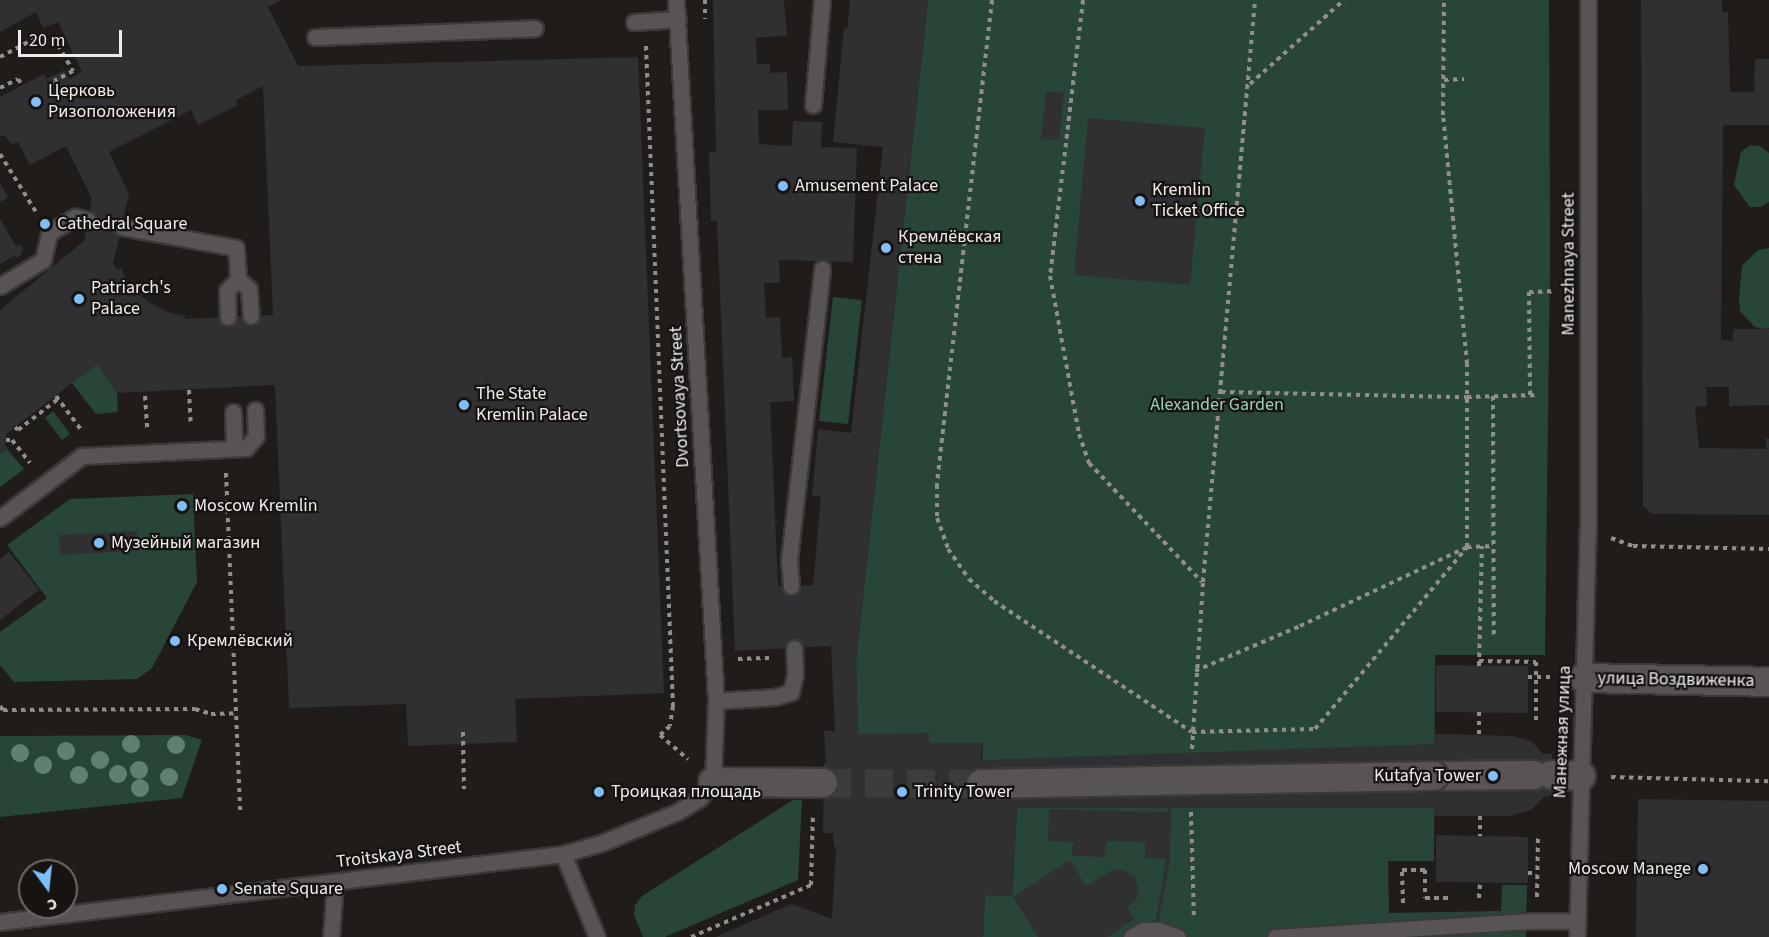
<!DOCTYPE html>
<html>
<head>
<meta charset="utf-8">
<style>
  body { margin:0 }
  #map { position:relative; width:1769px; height:937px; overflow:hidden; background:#1f1c1a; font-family:"Source Sans 3",sans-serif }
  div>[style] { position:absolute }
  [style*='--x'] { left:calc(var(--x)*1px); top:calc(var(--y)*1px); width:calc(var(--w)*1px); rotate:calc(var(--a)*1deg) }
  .green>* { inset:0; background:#284638 }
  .building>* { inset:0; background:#303033 }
  .street-tunnel>* { height:28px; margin-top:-14px; transform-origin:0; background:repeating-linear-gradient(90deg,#3e3c3a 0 28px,transparent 0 42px) }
  .path>* { height:4px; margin-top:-2px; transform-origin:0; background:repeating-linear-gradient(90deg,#918e8d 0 4.5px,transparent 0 9px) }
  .roads { filter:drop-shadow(2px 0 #3c3a39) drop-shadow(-2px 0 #3c3a39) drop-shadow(0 2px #3c3a39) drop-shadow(0 -2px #3c3a39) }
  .lane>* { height:15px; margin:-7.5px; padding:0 7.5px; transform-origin:7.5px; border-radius:7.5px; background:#585453 }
  .street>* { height:28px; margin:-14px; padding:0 14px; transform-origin:14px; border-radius:14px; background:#585453 }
  .bridges { filter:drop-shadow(2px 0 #3c3a39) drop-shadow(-2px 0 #3c3a39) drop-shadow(0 2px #3c3a39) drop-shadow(0 -2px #3c3a39) }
  .street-bridge>* { height:28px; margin:-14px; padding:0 14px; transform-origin:14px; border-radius:14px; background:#585453 }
  .trees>* { width:18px; height:18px; margin:-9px; border-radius:50%; background:#60816f }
  .dots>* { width:16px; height:16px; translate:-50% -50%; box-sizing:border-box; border:3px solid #161311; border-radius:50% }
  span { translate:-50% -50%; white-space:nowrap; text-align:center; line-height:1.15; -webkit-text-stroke:4.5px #161311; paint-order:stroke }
  .poi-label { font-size:18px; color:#f0eeed }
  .left { translate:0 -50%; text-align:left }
  .right { translate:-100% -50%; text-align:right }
  .street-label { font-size:18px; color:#f0eeed }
  .park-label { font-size:18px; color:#95d4b4 }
  .north { position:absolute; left:18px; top:859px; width:60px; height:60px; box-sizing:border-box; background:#161311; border:2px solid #6d6b69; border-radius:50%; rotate:165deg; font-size:16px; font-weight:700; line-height:24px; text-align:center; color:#f0eeed }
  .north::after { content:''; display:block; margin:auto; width:21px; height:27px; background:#7ebef9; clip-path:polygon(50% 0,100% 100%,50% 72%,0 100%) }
  .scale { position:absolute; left:18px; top:30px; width:104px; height:27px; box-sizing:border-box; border:3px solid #f0eeed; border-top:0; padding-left:8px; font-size:18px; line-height:21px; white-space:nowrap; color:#f0eeed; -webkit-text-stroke:4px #161311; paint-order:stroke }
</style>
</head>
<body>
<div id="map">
  <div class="green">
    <div style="clip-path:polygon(928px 0,1549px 0,1550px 258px,1545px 655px,1435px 655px,1434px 861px,1388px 861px,1389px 913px,1501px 911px,1502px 885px,1527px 885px,1526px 937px,983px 937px,985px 895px,1012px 896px,1017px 808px,980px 808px,983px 743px,934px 743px,858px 734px,856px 661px)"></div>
    <div style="clip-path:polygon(1750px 145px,1760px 146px,1769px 153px,1769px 202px,1761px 207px,1750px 207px,1734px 185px,1741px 152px)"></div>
    <div style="clip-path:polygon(1769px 248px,1769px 328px,1765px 329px,1755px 327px,1740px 311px,1739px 299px,1742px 266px,1758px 250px)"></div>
    <div style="clip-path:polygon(833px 297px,862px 300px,848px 424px,819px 421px)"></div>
    <div style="clip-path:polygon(97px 364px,117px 393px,118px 412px,96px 414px,72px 383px)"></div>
    <div style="clip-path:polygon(53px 411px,70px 434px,62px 440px,45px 418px)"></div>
    <div style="clip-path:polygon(7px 449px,24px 469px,0 487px,0 454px)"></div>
    <div style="clip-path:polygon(193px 494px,197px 582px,152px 668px,137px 679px,14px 682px,0 665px,0 632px,47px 598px,7px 545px,70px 499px)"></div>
    <div style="clip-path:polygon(186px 735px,202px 740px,182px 798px,0 817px,0 736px)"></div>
    <div style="clip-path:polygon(793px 800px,802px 800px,798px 880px,665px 937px,643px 937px,634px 915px,635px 905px,642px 896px)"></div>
  </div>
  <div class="building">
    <div style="clip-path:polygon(evenodd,0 0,282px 0,268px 7px,298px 66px,638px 57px,664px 693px,515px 699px,517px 742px,408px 746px,406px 704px,289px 708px,275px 385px,117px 393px,97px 364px,6px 434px,5px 445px,7px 449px,0 454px,0 310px,84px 241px,92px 199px,66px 146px,30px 165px,18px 142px,12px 144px,5px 136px,0 135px,0 97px,44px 74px,46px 79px,65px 70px,69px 79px,82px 72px,58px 22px,43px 28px,36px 12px,0 32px,0 0,263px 86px,273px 315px,185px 319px,185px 316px,168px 312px,148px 302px,131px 285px,129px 286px,121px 268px,117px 270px,113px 264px,129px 194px,109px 152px,191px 110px,198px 125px,238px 105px,236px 100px,263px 86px)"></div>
    <div style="clip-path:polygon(713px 0,784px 0,787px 35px,756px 38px,757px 64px,770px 64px,770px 73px,787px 72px,788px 110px,758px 110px,759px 144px,792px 146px,793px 121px,822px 122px,821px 147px,857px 148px,853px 262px,779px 260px,780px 283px,764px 283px,766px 318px,780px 317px,782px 358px,792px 357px,793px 374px,794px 401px,770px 402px,778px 586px,813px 585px,821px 496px,812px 496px,818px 429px,851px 433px,883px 147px,833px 142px,844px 28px,847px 29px,850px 0,928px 0,856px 661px,858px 734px,929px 733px,929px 742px,934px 743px,983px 743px,981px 760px,1434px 744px,1434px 734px,1513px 736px,1531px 741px,1543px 754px,1552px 754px,1553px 796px,1544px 797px,1531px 810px,1508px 816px,1434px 816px,1434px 808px,1171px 808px,1170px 860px,1156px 937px,1153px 937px,1166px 859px,1145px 858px,1146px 842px,1106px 841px,1105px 857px,1072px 856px,1073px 842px,1048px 841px,1049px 809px,1167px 812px,1169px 808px,1017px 808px,1012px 896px,985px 895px,983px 937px,716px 937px,791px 904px,832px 919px,836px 847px,834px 847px,833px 833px,823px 833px,824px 764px,826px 761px,824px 731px,835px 731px,831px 646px,735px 651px,717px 221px,711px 221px,709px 152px,716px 152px)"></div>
    <div style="clip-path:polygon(1641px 0,1722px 0,1722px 12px,1728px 12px,1730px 92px,1754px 92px,1755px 59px,1769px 59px,1769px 125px,1723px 125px,1721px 340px,1733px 341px,1733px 329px,1769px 329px,1769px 405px,1729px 406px,1729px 387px,1706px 387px,1707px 406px,1695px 407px,1699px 448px,1766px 449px,1766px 438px,1769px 439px,1769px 515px,1652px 514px,1643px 506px)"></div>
    <div style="clip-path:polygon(1046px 91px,1064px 93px,1059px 140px,1041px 139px)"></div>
    <div style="clip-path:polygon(1088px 118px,1205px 128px,1190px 285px,1074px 275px)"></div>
    <div style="clip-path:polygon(0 183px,8px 197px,0 202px)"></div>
    <div style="clip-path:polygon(0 219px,16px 246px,20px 244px,24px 250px,20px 252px,22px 255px,16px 258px,15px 255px,0 264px)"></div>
    <div style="clip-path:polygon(137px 531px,138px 551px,60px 555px,59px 535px)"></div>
    <div style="clip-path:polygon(9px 552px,39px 590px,0 620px,0 559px)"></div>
    <div style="clip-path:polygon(1436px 665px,1528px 666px,1528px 713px,1436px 712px)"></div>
    <div style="clip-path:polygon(1638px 799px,1769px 801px,1769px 937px,1636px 937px)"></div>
    <div style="clip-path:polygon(1436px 835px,1528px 837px,1528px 883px,1436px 882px)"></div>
    <div style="clip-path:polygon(1070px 860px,1086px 886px,1112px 870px,1124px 870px,1135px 877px,1139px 891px,1136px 901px,1127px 907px,1135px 919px,1107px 937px,1038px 937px,1013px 897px)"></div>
  </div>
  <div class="street-tunnel">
    <div style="--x:823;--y:783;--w:158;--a:0.4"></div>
  </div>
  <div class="path">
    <div style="--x:705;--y:0;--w:19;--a:90"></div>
    <div style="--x:992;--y:0;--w:488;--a:96.5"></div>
    <div style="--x:937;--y:485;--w:33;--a:90"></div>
    <div style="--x:937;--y:518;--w:33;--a:70"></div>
    <div style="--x:948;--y:549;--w:37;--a:55"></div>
    <div style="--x:969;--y:579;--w:33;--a:41"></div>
    <div style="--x:994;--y:601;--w:237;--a:33.5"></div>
    <div style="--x:1192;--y:732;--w:123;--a:-1.4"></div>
    <div style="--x:1315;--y:729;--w:237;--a:-50.1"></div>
    <div style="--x:1467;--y:547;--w:183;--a:-90"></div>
    <div style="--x:1467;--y:364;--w:250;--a:-95.5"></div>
    <div style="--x:1443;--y:115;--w:115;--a:-89.5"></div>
    <div style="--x:1083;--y:0;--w:278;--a:96.8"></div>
    <div style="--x:1050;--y:276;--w:161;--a:79.6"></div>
    <div style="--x:1079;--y:434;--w:31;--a:71"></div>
    <div style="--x:1089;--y:463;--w:164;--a:46.5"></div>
    <div style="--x:646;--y:46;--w:661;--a:87.66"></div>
    <div style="--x:673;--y:706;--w:20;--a:99"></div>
    <div style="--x:670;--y:726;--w:13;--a:138"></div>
    <div style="--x:660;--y:735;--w:37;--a:41"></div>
    <div style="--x:0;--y:57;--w:40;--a:-28"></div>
    <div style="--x:35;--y:38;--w:24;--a:17"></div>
    <div style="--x:58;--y:45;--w:30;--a:60"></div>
    <div style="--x:73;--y:71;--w:21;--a:152"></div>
    <div style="--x:54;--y:81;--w:6;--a:59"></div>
    <div style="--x:1444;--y:80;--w:20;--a:-3"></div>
    <div style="--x:1250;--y:84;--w:126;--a:-41.8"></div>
    <div style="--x:0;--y:88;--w:20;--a:-27"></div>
    <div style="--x:18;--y:79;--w:7;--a:56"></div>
    <div style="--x:0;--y:154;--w:68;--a:58.2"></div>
    <div style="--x:189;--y:390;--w:35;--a:87"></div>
    <div style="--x:1221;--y:392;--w:246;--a:1.2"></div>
    <div style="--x:1467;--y:397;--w:70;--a:-1.6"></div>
    <div style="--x:1530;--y:395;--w:103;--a:-90.6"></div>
    <div style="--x:1529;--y:292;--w:24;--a:-2"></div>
    <div style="--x:56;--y:396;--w:44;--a:53.4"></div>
    <div style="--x:145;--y:396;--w:32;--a:86"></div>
    <div style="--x:1493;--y:396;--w:243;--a:89.8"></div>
    <div style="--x:15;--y:427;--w:4;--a:45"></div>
    <div style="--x:18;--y:430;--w:51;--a:-37.8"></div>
    <div style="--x:6;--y:440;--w:6;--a:0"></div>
    <div style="--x:12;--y:440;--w:29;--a:52"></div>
    <div style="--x:226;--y:473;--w:338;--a:87.6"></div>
    <div style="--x:1611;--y:538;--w:23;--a:20"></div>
    <div style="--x:1633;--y:546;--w:136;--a:1.3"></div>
    <div style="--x:738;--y:659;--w:31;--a:-2"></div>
    <div style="--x:1479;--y:661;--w:57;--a:1"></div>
    <div style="--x:1536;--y:662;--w:61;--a:90"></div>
    <div style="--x:1479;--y:666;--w:120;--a:-88.6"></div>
    <div style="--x:1195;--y:671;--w:114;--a:-23.2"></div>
    <div style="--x:1300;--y:626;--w:185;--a:-25.3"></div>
    <div style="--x:1467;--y:547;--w:27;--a:-2"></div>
    <div style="--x:1528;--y:677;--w:25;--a:0"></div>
    <div style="--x:0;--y:706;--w:5;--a:53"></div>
    <div style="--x:3;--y:710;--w:192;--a:-0.3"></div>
    <div style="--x:195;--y:709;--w:17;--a:17"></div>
    <div style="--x:211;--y:714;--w:25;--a:-2"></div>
    <div style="--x:1479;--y:712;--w:24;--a:90"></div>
    <div style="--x:463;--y:732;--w:57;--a:89"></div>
    <div style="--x:1192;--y:749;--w:167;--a:-86.2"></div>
    <div style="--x:1203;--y:582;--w:584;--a:-84.89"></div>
    <div style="--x:1611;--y:777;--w:158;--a:1.5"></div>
    <div style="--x:1191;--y:812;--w:106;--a:88.4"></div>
    <div style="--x:1480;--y:816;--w:20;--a:90"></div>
    <div style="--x:1528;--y:873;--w:9;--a:0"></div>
    <div style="--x:1537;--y:897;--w:61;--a:-89.1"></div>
    <div style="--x:1479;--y:898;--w:16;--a:-86"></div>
    <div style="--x:1403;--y:903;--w:33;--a:-92"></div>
    <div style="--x:1402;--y:870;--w:23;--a:0"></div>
    <div style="--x:1425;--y:870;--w:28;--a:90"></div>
    <div style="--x:1425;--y:898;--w:26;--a:0"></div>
    <div style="--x:691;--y:937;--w:131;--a:-23.4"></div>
    <div style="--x:811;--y:885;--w:72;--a:-88.4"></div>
  </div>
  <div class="roads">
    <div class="lane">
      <div style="--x:634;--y:22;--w:44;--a:-3.9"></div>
      <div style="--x:315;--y:37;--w:220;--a:-2.3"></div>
      <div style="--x:813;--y:105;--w:105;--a:-85.1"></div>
      <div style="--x:122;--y:227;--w:116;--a:10.4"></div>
      <div style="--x:236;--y:248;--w:31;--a:86"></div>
      <div style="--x:238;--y:279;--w:16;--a:133"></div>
      <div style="--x:227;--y:291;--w:26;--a:88"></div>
      <div style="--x:238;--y:279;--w:15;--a:42"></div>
      <div style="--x:249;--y:289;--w:27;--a:86"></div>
      <div style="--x:0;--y:286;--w:50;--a:-31.2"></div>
      <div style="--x:43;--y:260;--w:28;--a:-77"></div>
      <div style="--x:49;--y:233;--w:31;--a:-32"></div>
      <div style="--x:75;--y:217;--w:13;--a:13"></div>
      <div style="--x:233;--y:412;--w:36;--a:88"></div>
      <div style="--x:0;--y:518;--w:103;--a:-37.1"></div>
      <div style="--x:82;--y:456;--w:164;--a:-2.8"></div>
      <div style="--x:246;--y:448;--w:16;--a:-50"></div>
      <div style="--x:256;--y:436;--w:26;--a:-92"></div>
      <div style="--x:791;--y:586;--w:26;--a:-94"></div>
      <div style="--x:789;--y:560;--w:293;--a:-83.5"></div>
      <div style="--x:716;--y:701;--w:59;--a:-3.9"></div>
      <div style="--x:775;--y:697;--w:17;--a:-17"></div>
      <div style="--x:791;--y:692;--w:18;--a:-77"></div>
      <div style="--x:795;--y:674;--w:26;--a:-92"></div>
      <div style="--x:563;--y:854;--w:90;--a:67.7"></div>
      <div style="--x:0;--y:922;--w:567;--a:-6.89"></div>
      <div style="--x:563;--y:854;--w:37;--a:-16"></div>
      <div style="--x:599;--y:844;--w:84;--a:-22.3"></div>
      <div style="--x:677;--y:812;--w:26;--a:-31"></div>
      <div style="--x:699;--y:799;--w:22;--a:-51"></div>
      <div style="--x:713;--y:782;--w:81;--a:-87.9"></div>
      <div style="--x:716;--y:701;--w:702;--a:-93.27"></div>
      <div style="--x:331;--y:937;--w:54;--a:-85.8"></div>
      <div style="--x:1131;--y:937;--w:14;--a:-30"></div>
      <div style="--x:1143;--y:930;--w:15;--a:0"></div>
      <div style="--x:1158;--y:930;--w:21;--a:19"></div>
      <div style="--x:1275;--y:937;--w:252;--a:-3.6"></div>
      <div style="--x:1526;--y:921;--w:51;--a:0"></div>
      <div style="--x:1577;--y:937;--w:408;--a:-88.5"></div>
      <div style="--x:1588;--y:529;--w:529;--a:-90"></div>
    </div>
    <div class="street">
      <div style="--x:1584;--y:678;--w:185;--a:1.2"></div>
      <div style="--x:1552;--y:775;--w:29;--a:2"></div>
      <div style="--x:1446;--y:776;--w:87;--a:-0.7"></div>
      <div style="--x:713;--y:782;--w:110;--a:0.5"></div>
    </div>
  </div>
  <div class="bridges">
    <div class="street-bridge">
      <div style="--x:981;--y:784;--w:453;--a:-1"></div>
    </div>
  </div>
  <div class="trees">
    <div style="left:131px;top:744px"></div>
    <div style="left:176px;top:745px"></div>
    <div style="left:66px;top:751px"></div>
    <div style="left:20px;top:753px"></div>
    <div style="left:100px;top:760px"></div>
    <div style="left:43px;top:765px"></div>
    <div style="left:139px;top:770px"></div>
    <div style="left:118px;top:774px"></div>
    <div style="left:79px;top:775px"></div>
    <div style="left:169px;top:777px"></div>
    <div style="left:140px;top:788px"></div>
  </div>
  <div class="dots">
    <div style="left:36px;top:102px;background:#7ebef9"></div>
    <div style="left:783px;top:186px;background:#7ebef9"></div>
    <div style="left:1140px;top:201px;background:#7ebef9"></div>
    <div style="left:45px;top:224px;background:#7ebef9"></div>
    <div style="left:886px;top:248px;background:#7ebef9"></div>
    <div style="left:79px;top:299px;background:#7ebef9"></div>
    <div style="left:464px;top:405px;background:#7ebef9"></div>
    <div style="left:182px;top:506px;background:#7ebef9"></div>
    <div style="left:99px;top:543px;background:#7ebef9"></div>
    <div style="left:175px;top:641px;background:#7ebef9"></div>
    <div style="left:1493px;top:776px;background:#7ebef9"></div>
    <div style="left:599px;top:792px;background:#7ebef9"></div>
    <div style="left:902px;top:792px;background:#7ebef9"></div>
    <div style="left:1703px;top:869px;background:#7ebef9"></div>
    <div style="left:222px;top:889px;background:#7ebef9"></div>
  </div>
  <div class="poi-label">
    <span class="left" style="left:48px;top:102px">Церковь<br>Ризоположения</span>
    <span class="left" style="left:795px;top:186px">Amusement Palace</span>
    <span class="left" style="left:1152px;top:201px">Kremlin<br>Ticket Office</span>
    <span class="left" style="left:57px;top:224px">Cathedral Square</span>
    <span class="left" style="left:898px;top:248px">Кремлёвская<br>стена</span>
    <span class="left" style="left:91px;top:299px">Patriarch's<br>Palace</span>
    <span class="left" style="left:476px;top:405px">The State<br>Kremlin Palace</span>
    <span class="left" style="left:194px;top:506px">Moscow Kremlin</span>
    <span class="left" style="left:111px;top:543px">Музейный магазин</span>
    <span class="left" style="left:187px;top:641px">Кремлёвский</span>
    <span class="right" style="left:1481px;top:776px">Kutafya Tower</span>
    <span class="left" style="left:611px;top:792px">Троицкая площадь</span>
    <span class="left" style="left:914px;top:792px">Trinity Tower</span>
    <span class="right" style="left:1691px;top:869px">Moscow Manege</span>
    <span class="left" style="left:234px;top:889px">Senate Square</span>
  </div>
  <div class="street-label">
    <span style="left:1569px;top:264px;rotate:-90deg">Manezhnaya Street</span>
    <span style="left:680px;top:397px;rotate:-93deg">Dvortsovaya Street</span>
    <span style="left:1676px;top:680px;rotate:1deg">улица Воздвиженка</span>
    <span style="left:1563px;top:732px;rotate:-88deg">Манежная улица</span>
    <span style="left:399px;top:855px;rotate:-7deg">Troitskaya Street</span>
  </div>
  <div class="park-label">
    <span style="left:1217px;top:405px">Alexander Garden</span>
  </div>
  <div class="north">С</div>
  <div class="scale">20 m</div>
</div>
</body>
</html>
